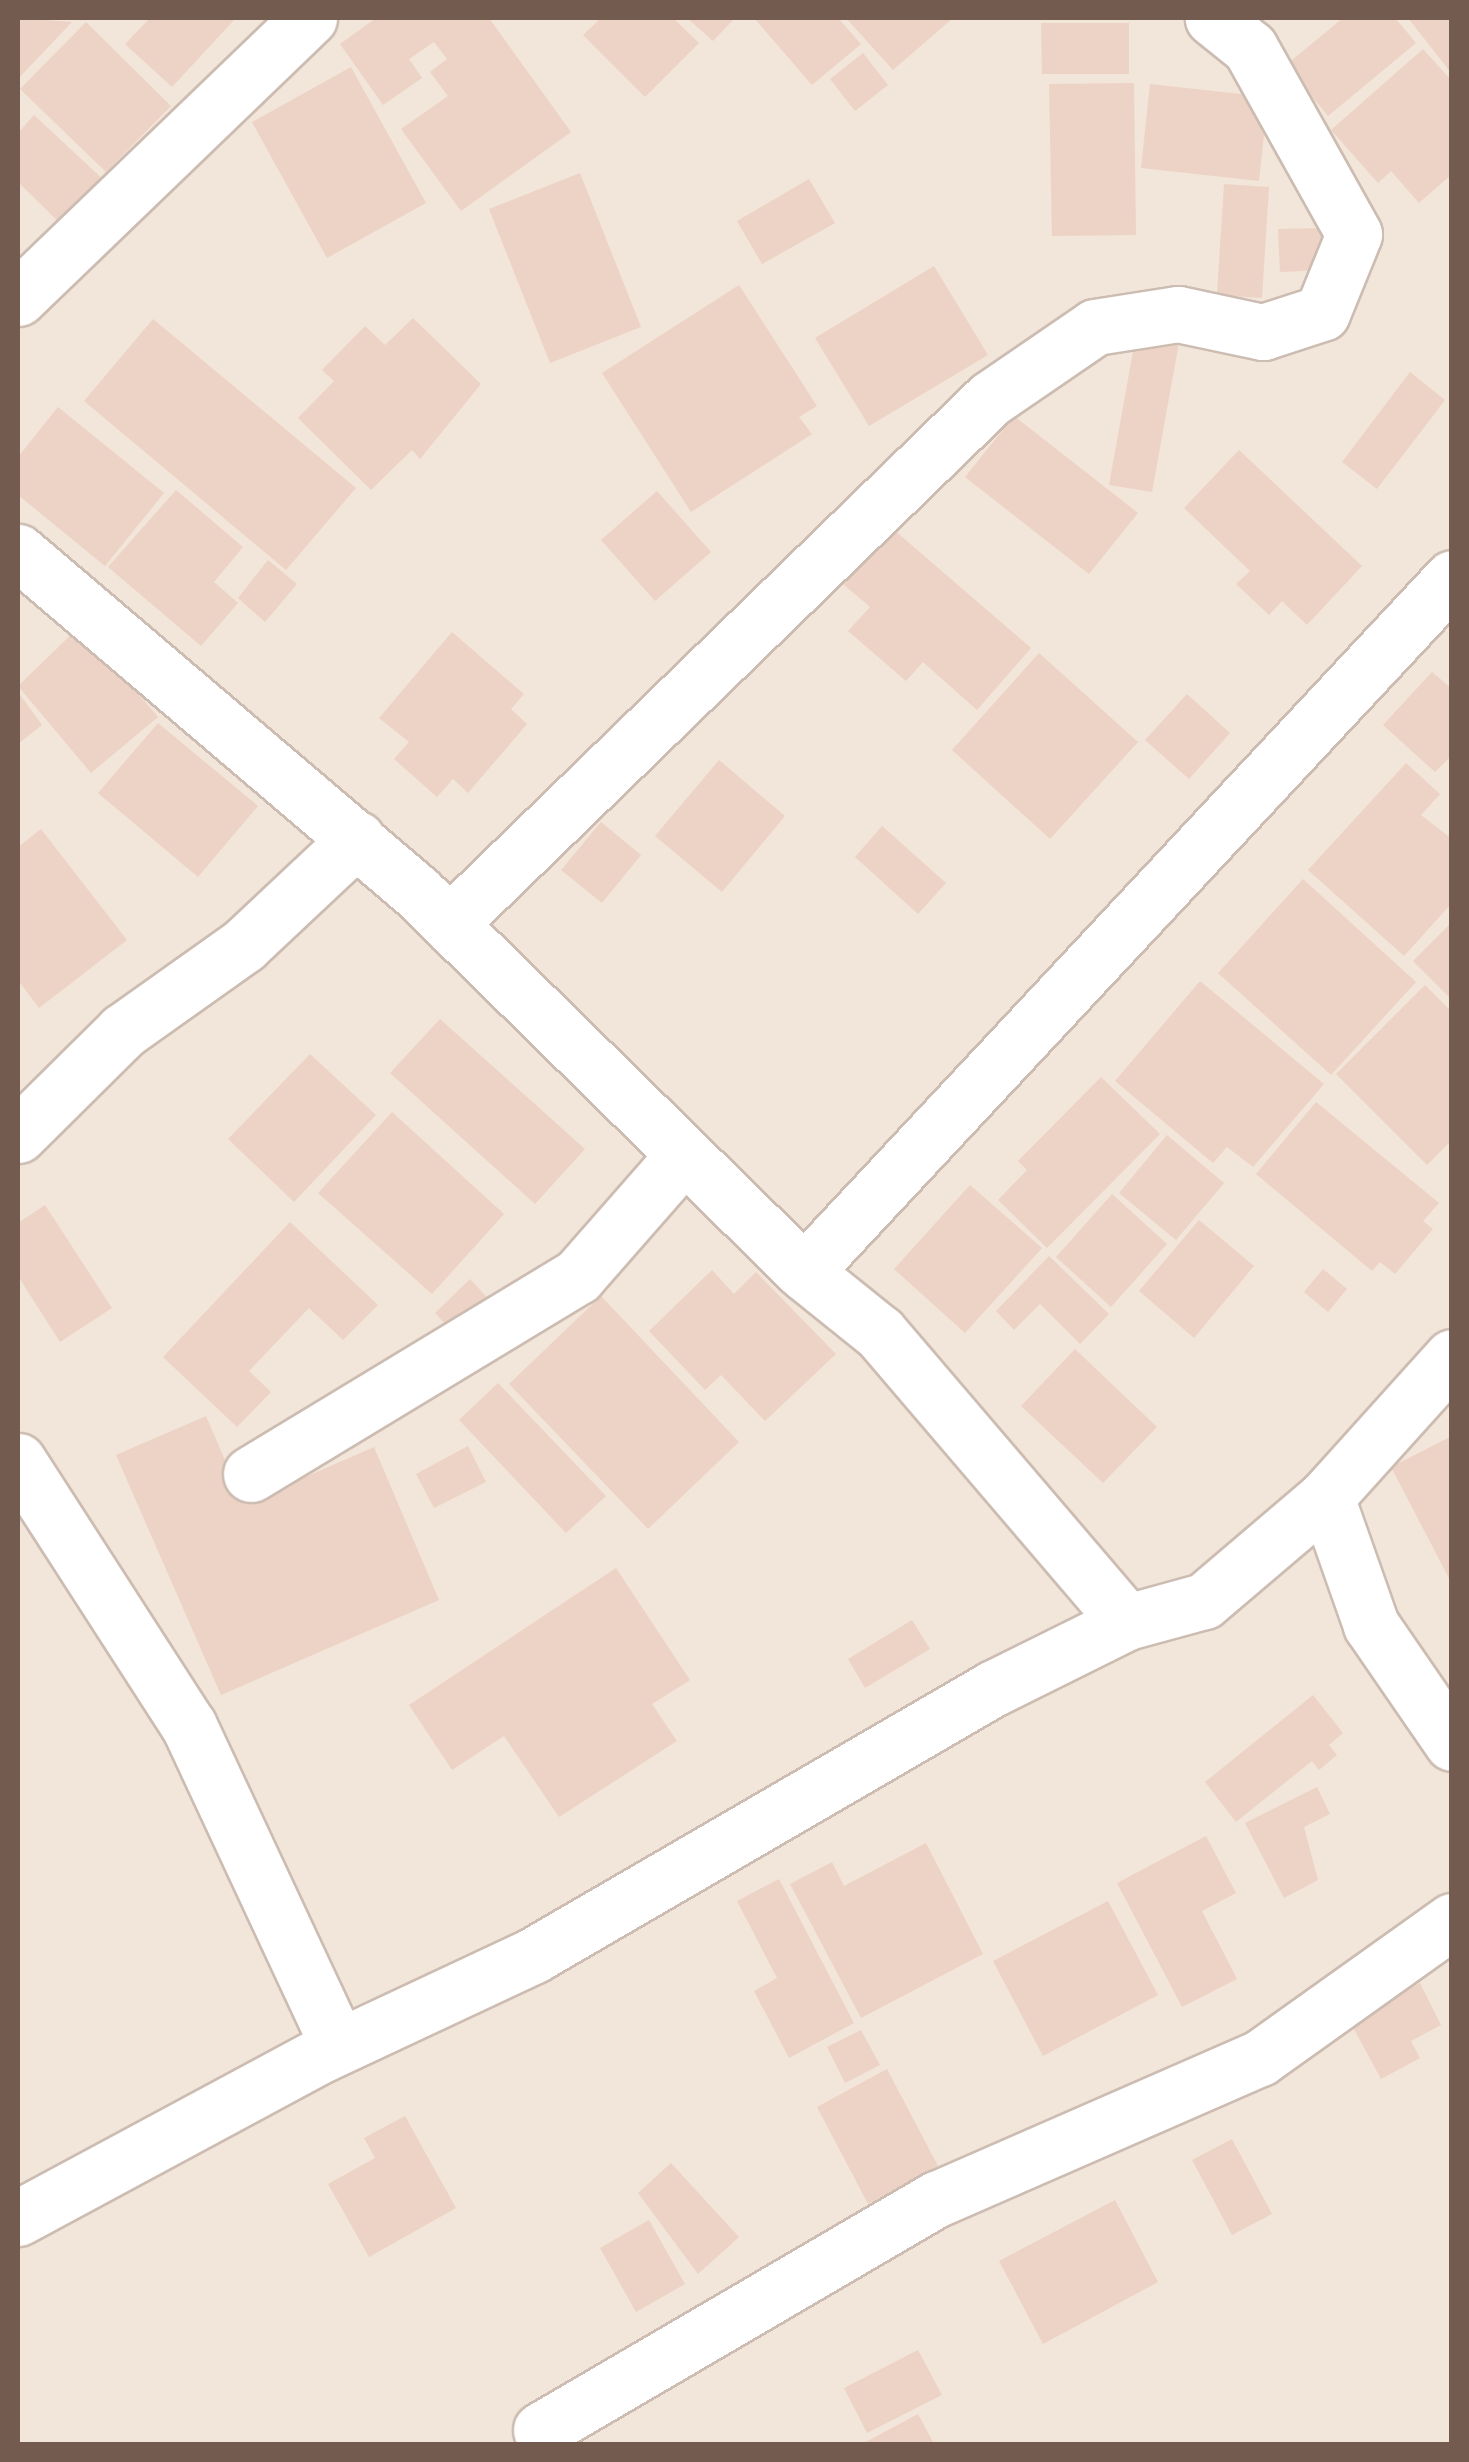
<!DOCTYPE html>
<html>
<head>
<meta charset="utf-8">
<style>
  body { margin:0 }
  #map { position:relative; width:1469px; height:2462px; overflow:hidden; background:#fbf4ea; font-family:Jost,sans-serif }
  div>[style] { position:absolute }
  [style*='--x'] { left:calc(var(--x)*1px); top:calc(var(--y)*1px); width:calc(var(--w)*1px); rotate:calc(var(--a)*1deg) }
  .residential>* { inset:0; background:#f2e5d9 }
  .building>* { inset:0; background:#edd3c5 }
  .roads { filter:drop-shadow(2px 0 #ccbcb1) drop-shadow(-2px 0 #ccbcb1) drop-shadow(0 2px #ccbcb1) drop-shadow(0 -2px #ccbcb1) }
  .minor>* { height:55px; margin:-27.5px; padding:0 27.5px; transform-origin:27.5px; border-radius:27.5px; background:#fff }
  span { translate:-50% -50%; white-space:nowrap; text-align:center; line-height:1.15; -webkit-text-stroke:10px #fdf8f1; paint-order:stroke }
  .frame { position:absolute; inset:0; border:20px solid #735b50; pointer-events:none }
</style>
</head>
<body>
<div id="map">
  <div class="residential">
    <div style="clip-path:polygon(18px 18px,1451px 18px,1451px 2444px,18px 2444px)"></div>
  </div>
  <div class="building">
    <div style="clip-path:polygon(18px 18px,72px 22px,18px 79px)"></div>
    <div style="clip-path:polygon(150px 18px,232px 18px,234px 20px,172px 87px,125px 44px)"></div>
    <div style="clip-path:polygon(376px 18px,489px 18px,571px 132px,461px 211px,401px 129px,448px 96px,430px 72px,447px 59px,434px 42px,409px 59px,422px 78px,383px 105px,340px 44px)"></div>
    <div style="clip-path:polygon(601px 18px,673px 18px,699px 43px,645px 97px,583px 35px)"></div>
    <div style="clip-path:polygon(687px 18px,735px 18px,713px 41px)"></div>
    <div style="clip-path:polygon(754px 18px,838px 18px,861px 44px,812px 85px)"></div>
    <div style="clip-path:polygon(846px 18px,953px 18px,893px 70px)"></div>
    <div style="clip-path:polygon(1343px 18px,1395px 18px,1416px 43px,1328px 116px,1286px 65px)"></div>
    <div style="clip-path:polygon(1408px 18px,1452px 18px,1452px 74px)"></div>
    <div style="clip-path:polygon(86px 22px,171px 106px,106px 172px,20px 89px)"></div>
    <div style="clip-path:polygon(1041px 23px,1129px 23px,1129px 74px,1042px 74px)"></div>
    <div style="clip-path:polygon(1423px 49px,1452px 81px,1452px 174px,1419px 203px,1391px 171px,1378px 183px,1331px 130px)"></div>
    <div style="clip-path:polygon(863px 53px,888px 85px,855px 111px,830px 79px)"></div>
    <div style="clip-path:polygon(351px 67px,426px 203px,327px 258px,252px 122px)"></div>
    <div style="clip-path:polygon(1134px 83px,1136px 235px,1052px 236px,1049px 84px)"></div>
    <div style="clip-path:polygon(1150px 84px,1268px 97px,1259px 181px,1141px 168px)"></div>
    <div style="clip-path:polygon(34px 115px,108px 184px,66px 229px,18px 182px,18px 133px)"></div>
    <div style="clip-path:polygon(580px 173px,641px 327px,550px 363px,489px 209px)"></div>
    <div style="clip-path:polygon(809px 179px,835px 223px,762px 264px,737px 221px)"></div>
    <div style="clip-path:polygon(1224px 184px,1269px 187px,1262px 298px,1217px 295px)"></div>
    <div style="clip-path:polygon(1323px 228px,1325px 270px,1280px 272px,1278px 229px)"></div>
    <div style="clip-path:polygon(934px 266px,988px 355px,869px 426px,815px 338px)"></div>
    <div style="clip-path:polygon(739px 285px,817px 406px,799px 417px,812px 434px,691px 512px,602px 373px)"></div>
    <div style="clip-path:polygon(413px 318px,481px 384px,420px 459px,412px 450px,371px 490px,298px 418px,334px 381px,322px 370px,365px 326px,385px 345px)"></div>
    <div style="clip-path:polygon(153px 319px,356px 488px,286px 570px,84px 401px)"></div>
    <div style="clip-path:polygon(1137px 329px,1180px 337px,1152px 492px,1109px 485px)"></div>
    <div style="clip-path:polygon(1410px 372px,1445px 400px,1377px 489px,1342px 462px)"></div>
    <div style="clip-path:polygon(58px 407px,164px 493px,105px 566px,18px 495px,18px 457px)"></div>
    <div style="clip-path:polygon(1014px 416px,1138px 513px,1089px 574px,965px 477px)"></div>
    <div style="clip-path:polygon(1239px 450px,1362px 566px,1307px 625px,1282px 601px,1269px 615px,1236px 584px,1250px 571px,1184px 508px)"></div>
    <div style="clip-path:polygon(176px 490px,243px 547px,214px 582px,238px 603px,201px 646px,108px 567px)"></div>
    <div style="clip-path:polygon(657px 491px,711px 552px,655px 601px,601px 540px)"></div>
    <div style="clip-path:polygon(886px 523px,1031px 648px,977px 710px,923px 662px,906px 681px,848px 631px,870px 607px,837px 579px)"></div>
    <div style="clip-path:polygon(268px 560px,297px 584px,265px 622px,238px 598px)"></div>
    <div style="clip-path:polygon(80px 626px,158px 717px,91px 773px,18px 686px)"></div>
    <div style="clip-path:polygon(452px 632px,524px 694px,511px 709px,527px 724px,468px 793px,453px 779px,437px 797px,394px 759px,409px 742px,379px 718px)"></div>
    <div style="clip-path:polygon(1039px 653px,1138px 742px,1050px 839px,952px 750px)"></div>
    <div style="clip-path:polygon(1432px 672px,1452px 689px,1452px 755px,1435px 772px,1383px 725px)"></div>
    <div style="clip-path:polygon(18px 692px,42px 725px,18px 744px)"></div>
    <div style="clip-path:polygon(1187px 694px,1230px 733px,1189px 779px,1145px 740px)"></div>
    <div style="clip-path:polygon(158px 723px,258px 806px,198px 877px,98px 793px)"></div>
    <div style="clip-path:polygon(719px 760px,785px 816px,722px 892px,655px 836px)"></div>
    <div style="clip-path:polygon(1406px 763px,1440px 794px,1421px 815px,1452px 839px,1452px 903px,1404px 956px,1308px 870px)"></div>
    <div style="clip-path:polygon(601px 822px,641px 855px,602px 903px,561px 870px)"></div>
    <div style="clip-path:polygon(882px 826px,946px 883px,918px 914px,855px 857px)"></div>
    <div style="clip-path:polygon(41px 829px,127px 940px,39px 1008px,18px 980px,18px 847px)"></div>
    <div style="clip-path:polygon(1303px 879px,1416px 982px,1331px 1075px,1218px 973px)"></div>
    <div style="clip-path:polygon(1452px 922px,1452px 1000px,1413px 961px)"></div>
    <div style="clip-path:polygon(1200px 981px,1324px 1084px,1253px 1167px,1227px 1147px,1213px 1163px,1115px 1081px)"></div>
    <div style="clip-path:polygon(1425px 985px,1452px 1012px,1452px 1140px,1427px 1165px,1336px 1074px)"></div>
    <div style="clip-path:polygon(440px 1019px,585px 1149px,535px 1204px,390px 1073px)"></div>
    <div style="clip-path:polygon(310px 1054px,376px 1115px,294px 1202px,228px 1139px)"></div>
    <div style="clip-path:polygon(1101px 1077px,1160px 1134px,1047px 1248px,998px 1200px,1027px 1170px,1018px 1161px)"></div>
    <div style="clip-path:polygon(1316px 1102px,1439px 1203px,1423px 1221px,1433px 1229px,1395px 1274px,1380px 1262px,1372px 1271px,1256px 1174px)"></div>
    <div style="clip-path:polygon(392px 1112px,504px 1214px,432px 1294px,318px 1193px)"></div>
    <div style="clip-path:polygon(1167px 1135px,1224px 1183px,1176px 1240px,1119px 1193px)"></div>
    <div style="clip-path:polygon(970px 1185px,1042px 1248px,965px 1333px,894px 1269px)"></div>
    <div style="clip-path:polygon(1112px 1194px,1167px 1244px,1111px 1307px,1056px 1257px)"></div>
    <div style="clip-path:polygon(45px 1205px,112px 1308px,60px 1342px,18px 1276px,18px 1223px)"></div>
    <div style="clip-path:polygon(1199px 1220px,1254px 1266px,1194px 1338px,1139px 1291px)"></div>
    <div style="clip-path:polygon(290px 1222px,378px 1305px,343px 1340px,309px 1308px,249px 1371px,271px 1392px,237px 1427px,163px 1357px)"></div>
    <div style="clip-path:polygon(1049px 1256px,1109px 1314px,1080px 1344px,1040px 1304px,1014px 1330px,996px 1311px)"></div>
    <div style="clip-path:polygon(1323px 1269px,1347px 1289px,1328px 1312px,1304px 1292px)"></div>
    <div style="clip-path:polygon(712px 1270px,734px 1294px,756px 1272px,836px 1354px,765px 1421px,721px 1375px,705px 1390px,649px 1331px)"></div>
    <div style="clip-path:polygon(470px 1279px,493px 1304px,458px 1337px,435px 1313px)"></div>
    <div style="clip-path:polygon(601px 1296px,739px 1442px,648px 1529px,509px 1384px)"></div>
    <div style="clip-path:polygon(1075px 1349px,1157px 1427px,1103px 1483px,1021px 1406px)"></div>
    <div style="clip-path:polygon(498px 1383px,606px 1496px,566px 1533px,459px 1420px)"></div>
    <div style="clip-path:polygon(206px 1416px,244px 1504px,374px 1447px,439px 1600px,221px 1695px,116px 1455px)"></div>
    <div style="clip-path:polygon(1452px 1436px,1452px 1584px,1391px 1467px)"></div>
    <div style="clip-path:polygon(468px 1446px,486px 1482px,434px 1508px,416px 1474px)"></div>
    <div style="clip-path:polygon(616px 1568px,690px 1680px,652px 1704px,677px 1741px,559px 1817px,504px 1736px,452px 1770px,409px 1705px)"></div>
    <div style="clip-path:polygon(912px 1620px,930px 1649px,865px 1688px,848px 1659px)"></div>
    <div style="clip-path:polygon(1313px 1695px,1343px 1733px,1329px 1745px,1337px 1755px,1319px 1770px,1312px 1761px,1236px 1822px,1205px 1782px)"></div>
    <div style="clip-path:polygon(1317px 1787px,1330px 1814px,1304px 1827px,1318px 1880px,1284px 1898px,1245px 1823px)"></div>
    <div style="clip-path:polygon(1206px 1836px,1236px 1893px,1202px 1911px,1237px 1979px,1182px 2007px,1117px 1883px)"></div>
    <div style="clip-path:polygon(926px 1843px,983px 1954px,861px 2018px,790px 1884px,832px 1862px,844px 1886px)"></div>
    <div style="clip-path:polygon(779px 1879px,854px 2023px,789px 2058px,754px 1991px,777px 1978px,737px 1901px)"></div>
    <div style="clip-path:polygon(1108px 1901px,1158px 1995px,1043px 2056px,993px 1961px)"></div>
    <div style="clip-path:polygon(1420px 1983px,1441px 2025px,1411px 2041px,1420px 2058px,1381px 2079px,1349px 2020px)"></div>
    <div style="clip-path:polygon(861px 2030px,880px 2065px,845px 2083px,827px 2047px)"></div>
    <div style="clip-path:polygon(887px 2069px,938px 2166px,868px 2204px,817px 2107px)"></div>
    <div style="clip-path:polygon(405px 2116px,456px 2208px,369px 2257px,328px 2184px,375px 2158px,364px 2138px)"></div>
    <div style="clip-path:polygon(1232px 2139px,1272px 2214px,1232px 2235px,1192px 2160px)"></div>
    <div style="clip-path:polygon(671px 2163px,739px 2237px,698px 2274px,638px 2193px)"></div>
    <div style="clip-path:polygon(1115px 2200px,1158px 2282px,1043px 2344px,999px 2261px)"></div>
    <div style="clip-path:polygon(649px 2220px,685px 2284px,636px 2312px,600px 2248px)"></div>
    <div style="clip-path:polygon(918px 2350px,942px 2395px,867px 2433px,844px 2388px)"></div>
    <div style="clip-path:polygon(918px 2414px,934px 2444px,862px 2444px)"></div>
  </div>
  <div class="roads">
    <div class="minor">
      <div style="--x:18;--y:298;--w:404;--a:-43.9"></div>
      <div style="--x:18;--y:552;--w:524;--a:40.44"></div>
      <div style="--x:417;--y:892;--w:542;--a:44.48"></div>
      <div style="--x:804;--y:1272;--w:97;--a:38.8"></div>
      <div style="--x:880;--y:1333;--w:380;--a:49.5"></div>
      <div style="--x:449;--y:924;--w:754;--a:-44.14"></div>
      <div style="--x:990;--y:399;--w:127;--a:-34.4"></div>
      <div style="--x:1095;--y:327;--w:84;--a:-8.9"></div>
      <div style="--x:1178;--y:314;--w:87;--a:12"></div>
      <div style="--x:1263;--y:332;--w:62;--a:-17.9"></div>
      <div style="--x:1322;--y:313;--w:85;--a:-67.9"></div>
      <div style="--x:1354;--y:234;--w:213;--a:-119.2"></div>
      <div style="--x:1250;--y:48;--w:48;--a:-141"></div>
      <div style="--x:18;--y:1135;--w:148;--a:-44.7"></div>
      <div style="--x:123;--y:1031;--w:148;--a:-35.4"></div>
      <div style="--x:244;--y:945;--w:155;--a:-43.2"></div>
      <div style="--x:804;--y:1272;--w:949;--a:-46.96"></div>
      <div style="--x:18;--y:1461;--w:315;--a:57.2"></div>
      <div style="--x:189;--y:1726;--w:353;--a:65"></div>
      <div style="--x:251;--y:1474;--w:382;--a:-31.2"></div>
      <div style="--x:578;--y:1276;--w:161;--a:-48.8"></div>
      <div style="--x:1326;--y:1497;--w:136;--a:70.6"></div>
      <div style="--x:1371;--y:1625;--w:143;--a:55.5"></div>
      <div style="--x:18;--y:2218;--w:344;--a:-28.3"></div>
      <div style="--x:321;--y:2055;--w:235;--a:-25.1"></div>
      <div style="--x:534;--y:1955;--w:530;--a:-30.15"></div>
      <div style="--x:992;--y:1689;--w:151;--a:-26.4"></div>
      <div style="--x:1127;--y:1622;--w:80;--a:-15.3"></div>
      <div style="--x:1204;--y:1601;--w:160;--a:-40.4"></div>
      <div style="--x:1326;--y:1497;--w:188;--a:-48"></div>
      <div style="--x:541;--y:2430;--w:458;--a:-30.3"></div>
      <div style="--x:937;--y:2199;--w:352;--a:-23.6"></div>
      <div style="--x:1260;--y:2058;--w:236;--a:-35.5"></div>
    </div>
  </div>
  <div class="frame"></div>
</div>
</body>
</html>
